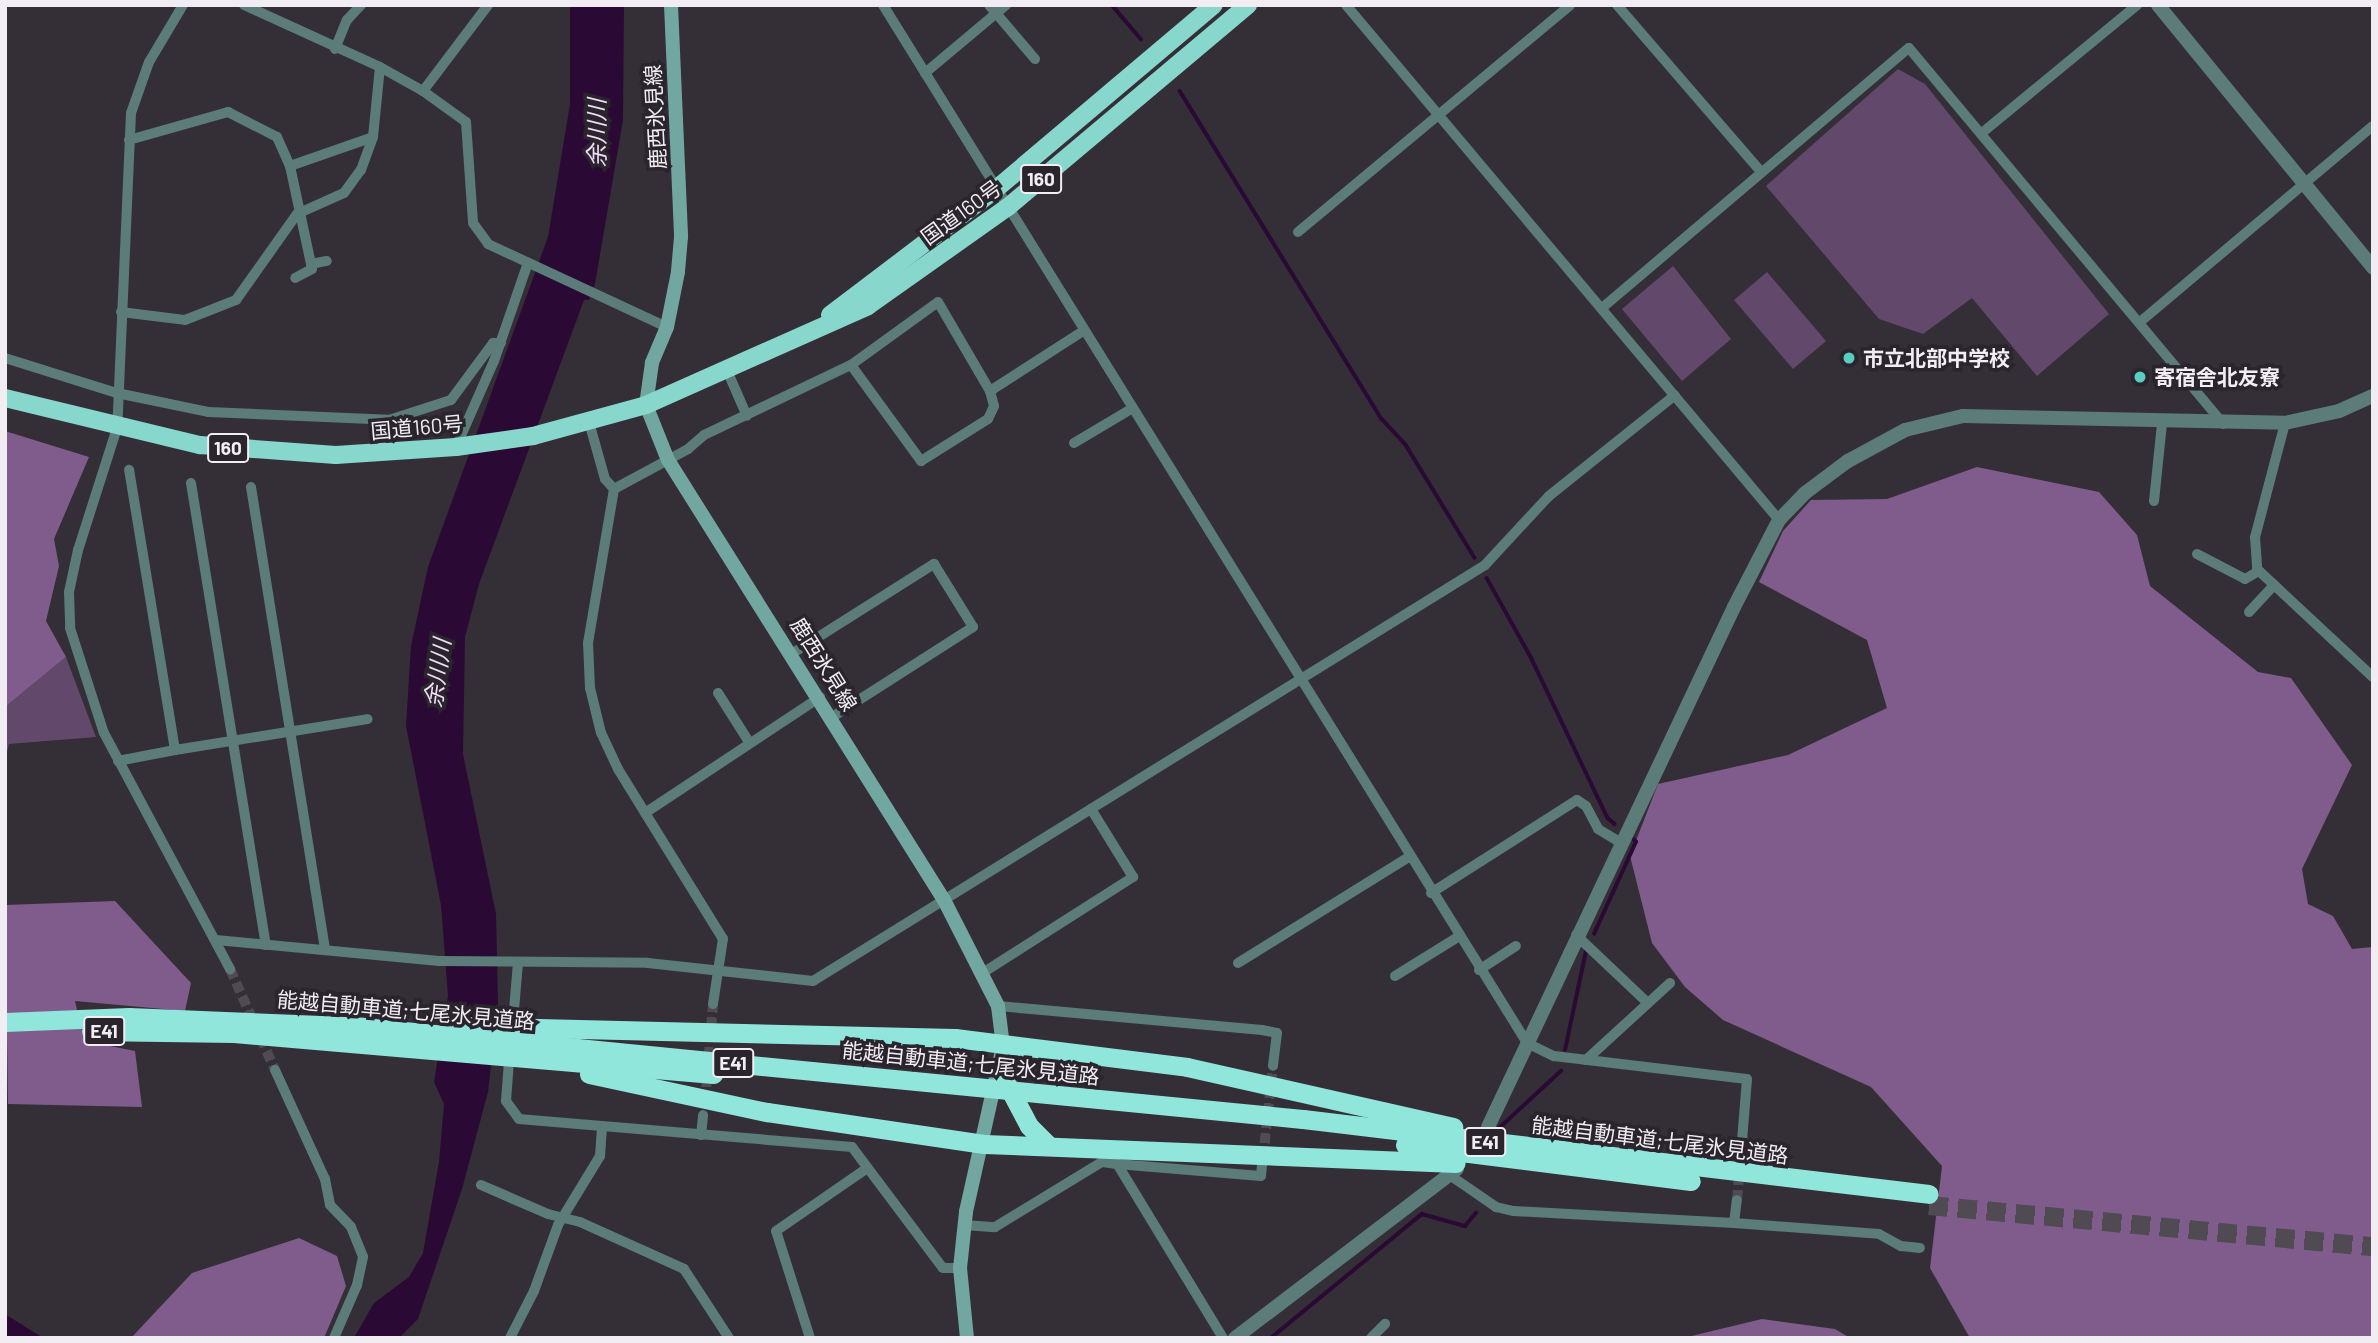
<!DOCTYPE html>
<html>
<head>
<meta charset="utf-8">
<style>
  body { margin:0 }
  #map { position:relative; width:2378px; height:1343px; overflow:hidden; background:#342e36; font-family:Barlow,"Noto Sans JP",sans-serif }
  div>[style] { position:absolute }
  [style*='--x'] { left:calc(var(--x)*1px); top:calc(var(--y)*1px); width:calc(var(--w)*1px); rotate:calc(var(--a)*1deg) }
  .green>* { inset:0; background:#62486a }
  .forest>* { inset:0; background:#7f5c8c }
  .water>* { inset:0; background:#2a0934 }
  .stream>* { height:3.5px; margin:-1.75px; padding:0 1.75px; transform-origin:1.75px; border-radius:1.75px; background:#2a0934 }
  .minor-tunnel>* { height:10px; margin-top:-5px; transform-origin:0; background:repeating-linear-gradient(90deg,#504b52 0 10px,transparent 0 15px) }
  .motorway-tunnel>* { height:19px; margin-top:-9.5px; transform-origin:0; background:repeating-linear-gradient(90deg,#504b52 0 19px,transparent 0 29px) }
  .minor>* { height:10px; margin:-5px; padding:0 5px; transform-origin:5px; border-radius:5px; background:#5b7c78 }
  .tertiary>* { height:14px; margin:-7px; padding:0 7px; transform-origin:7px; border-radius:7px; background:#5b7c78 }
  .secondary>* { height:14px; margin:-7px; padding:0 7px; transform-origin:7px; border-radius:7px; background:#71a7a0 }
  .trunk>* { height:18px; margin:-9px; padding:0 9px; transform-origin:9px; border-radius:9px; background:#88d7cd }
  .motorway>* { height:19px; margin:-9.5px; padding:0 9.5px; transform-origin:9.5px; border-radius:9.5px; background:#90e6db }
  .dots>* { width:19px; height:19px; translate:-50% -50%; box-sizing:border-box; border:4px solid #2a242c; border-radius:50% }
  span { translate:-50% -50%; white-space:nowrap; text-align:center; line-height:1.15; -webkit-text-stroke:7px #2a242c; paint-order:stroke }
  .shield-label span { padding:2px 5px; background:#2a242c; border:2px solid; border-radius:5px; -webkit-text-stroke-width:0 }
  .shield-label { font-size:19px; color:#f1edf2; font-weight:700 }
  .street-label { font-size:21px; color:#f1edf2 }
  .poi-label { font-size:21px; color:#f1edf2; font-weight:700 }
  .left { translate:0 -50%; text-align:left }
  .water-label { font-size:23px; color:#f1dbf9; font-style:italic }
  .frame { position:absolute; inset:0; border:7px solid #f1edf2; pointer-events:none }
</style>
</head>
<body>
<div id="map">
  <div class="green">
    <div style="clip-path:polygon(1898px 69px,1925px 84px,2109px 314px,2037px 376px,1972px 298px,1923px 334px,1879px 319px,1766px 186px)"></div>
    <div style="clip-path:polygon(1673px 266px,1731px 339px,1682px 381px,1622px 309px)"></div>
    <div style="clip-path:polygon(1767px 272px,1826px 341px,1793px 369px,1734px 300px)"></div>
    <div style="clip-path:polygon(66px 657px,96px 737px,9px 744px,5px 761px,5px 707px)"></div>
  </div>
  <div class="forest">
    <div style="clip-path:polygon(5px 431px,89px 457px,54px 539px,59px 566px,46px 621px,66px 657px,5px 707px)"></div>
    <div style="clip-path:polygon(1977px 467px,2099px 492px,2137px 535px,2150px 586px,2258px 672px,2291px 678px,2352px 765px,2302px 869px,2308px 904px,2333px 916px,2352px 949px,2373px 947px,2373px 1338px,1970px 1338px,1930px 1268px,1942px 1166px,1871px 1087px,1723px 1020px,1685px 987px,1652px 943px,1630px 856px,1658px 784px,1788px 755px,1887px 708px,1867px 640px,1759px 582px,1783px 531px,1811px 500px,1887px 499px)"></div>
    <div style="clip-path:polygon(115px 901px,191px 983px,185px 1011px,75px 1001px,82px 1031px,90px 1042px,135px 1051px,142px 1107px,8px 1104px,5px 905px)"></div>
    <div style="clip-path:polygon(299px 1238px,337px 1256px,346px 1286px,324px 1338px,131px 1338px,192px 1273px)"></div>
    <div style="clip-path:polygon(1762px 1319px,1835px 1329px,1850px 1338px,1683px 1338px)"></div>
  </div>
  <div class="water">
    <div style="clip-path:polygon(570px 5px,624px 5px,623px 120px,595px 284px,589px 300px,584px 300px,479px 584px,465px 637px,463px 754px,496px 914px,498px 1002px,488px 1092px,462px 1189px,418px 1319px,399px 1338px,354px 1338px,374px 1303px,409px 1277px,423px 1253px,439px 1162px,444px 1104px,434px 1082px,448px 996px,441px 905px,406px 726px,411px 646px,428px 567px,548px 237px,570px 104px)"></div>
    <div style="clip-path:polygon(5px 1314px,43px 1338px,5px 1338px)"></div>
  </div>
  <div class="stream">
    <div style="--x:1112;--y:5;--w:45;--a:49.5"></div>
    <div style="--x:1180;--y:91;--w:385;--a:58.4"></div>
    <div style="--x:1382;--y:419;--w:35;--a:47"></div>
    <div style="--x:1406;--y:445;--w:132;--a:58.6"></div>
    <div style="--x:1487;--y:578;--w:93;--a:60.9"></div>
    <div style="--x:1532;--y:659;--w:176;--a:64.5"></div>
    <div style="--x:1608;--y:818;--w:9;--a:41"></div>
    <div style="--x:1594;--y:934;--w:101;--a:-65.5"></div>
    <div style="--x:1636;--y:842;--w:3;--a:-135"></div>
    <div style="--x:1565;--y:1050;--w:101;--a:-78"></div>
    <div style="--x:1497;--y:1130;--w:87;--a:-42.7"></div>
    <div style="--x:1271;--y:1338;--w:195;--a:-39.4"></div>
    <div style="--x:1422;--y:1214;--w:45;--a:15.6"></div>
    <div style="--x:1465;--y:1226;--w:17;--a:-50"></div>
  </div>
  <div class="minor-tunnel">
    <div style="--x:230;--y:969;--w:111;--a:66"></div>
    <div style="--x:705;--y:1102;--w:98;--a:-85.3"></div>
    <div style="--x:1263;--y:1158;--w:93;--a:-83.8"></div>
    <div style="--x:1737;--y:1200;--w:47;--a:-85.1"></div>
  </div>
  <div class="motorway-tunnel">
    <div style="--x:1929;--y:1205;--w:446;--a:5.3"></div>
  </div>
  <div class="minor">
    <div style="--x:183;--y:5;--w:66;--a:120.8"></div>
    <div style="--x:149;--y:62;--w:54;--a:109.4"></div>
    <div style="--x:131;--y:113;--w:315;--a:92.5"></div>
    <div style="--x:117;--y:428;--w:128;--a:107.7"></div>
    <div style="--x:78;--y:550;--w:43;--a:102.1"></div>
    <div style="--x:69;--y:592;--w:36;--a:88"></div>
    <div style="--x:70;--y:628;--w:110;--a:72.1"></div>
    <div style="--x:104;--y:733;--w:268;--a:61.9"></div>
    <div style="--x:244;--y:5;--w:149;--a:24.5"></div>
    <div style="--x:380;--y:67;--w:49;--a:29.2"></div>
    <div style="--x:423;--y:91;--w:53;--a:35.8"></div>
    <div style="--x:466;--y:122;--w:101;--a:86"></div>
    <div style="--x:473;--y:223;--w:26;--a:54"></div>
    <div style="--x:488;--y:244;--w:197;--a:24.9"></div>
    <div style="--x:883;--y:5;--w:1222;--a:58.18"></div>
    <div style="--x:1527;--y:1043;--w:30;--a:26"></div>
    <div style="--x:1554;--y:1056;--w:194;--a:6.8"></div>
    <div style="--x:1747;--y:1079;--w:74;--a:94.6"></div>
    <div style="--x:989;--y:5;--w:71;--a:49.6"></div>
    <div style="--x:1346;--y:5;--w:673;--a:49.94"></div>
    <div style="--x:1617;--y:5;--w:221;--a:49.2"></div>
    <div style="--x:335;--y:49;--w:31;--a:-68"></div>
    <div style="--x:347;--y:20;--w:21;--a:-47"></div>
    <div style="--x:925;--y:73;--w:106;--a:-40"></div>
    <div style="--x:423;--y:91;--w:108;--a:-52.9"></div>
    <div style="--x:1983;--y:132;--w:200;--a:-39.5"></div>
    <div style="--x:129;--y:140;--w:103;--a:-15.8"></div>
    <div style="--x:228;--y:112;--w:55;--a:27"></div>
    <div style="--x:277;--y:137;--w:32;--a:66"></div>
    <div style="--x:290;--y:166;--w:105;--a:77.9"></div>
    <div style="--x:312;--y:269;--w:19;--a:152"></div>
    <div style="--x:290;--y:166;--w:88;--a:-19.3"></div>
    <div style="--x:1298;--y:232;--w:354;--a:-39.8"></div>
    <div style="--x:311;--y:264;--w:16;--a:-11"></div>
    <div style="--x:1602;--y:308;--w:402;--a:-40.3"></div>
    <div style="--x:1909;--y:48;--w:490;--a:50.1"></div>
    <div style="--x:121;--y:312;--w:64;--a:7.1"></div>
    <div style="--x:185;--y:320;--w:55;--a:-21.4"></div>
    <div style="--x:236;--y:300;--w:105;--a:-54.7"></div>
    <div style="--x:297;--y:214;--w:51;--a:-24.1"></div>
    <div style="--x:344;--y:193;--w:29;--a:-54"></div>
    <div style="--x:361;--y:170;--w:35;--a:-70"></div>
    <div style="--x:373;--y:137;--w:70;--a:-84.3"></div>
    <div style="--x:2140;--y:322;--w:304;--a:-40.1"></div>
    <div style="--x:5;--y:358;--w:117;--a:17.4"></div>
    <div style="--x:117;--y:393;--w:94;--a:11.7"></div>
    <div style="--x:209;--y:412;--w:180;--a:2.5"></div>
    <div style="--x:389;--y:420;--w:65;--a:-17.9"></div>
    <div style="--x:451;--y:400;--w:71;--a:-53.6"></div>
    <div style="--x:493;--y:343;--w:8;--a:0"></div>
    <div style="--x:851;--y:365;--w:119;--a:53.9"></div>
    <div style="--x:921;--y:461;--w:79;--a:-32.1"></div>
    <div style="--x:988;--y:419;--w:14;--a:-65"></div>
    <div style="--x:994;--y:406;--w:16;--a:-105"></div>
    <div style="--x:726;--y:368;--w:52;--a:66.4"></div>
    <div style="--x:589;--y:422;--w:59;--a:74.3"></div>
    <div style="--x:605;--y:479;--w:13;--a:48"></div>
    <div style="--x:2285;--y:423;--w:118;--a:104.7"></div>
    <div style="--x:2255;--y:537;--w:32;--a:86"></div>
    <div style="--x:2257;--y:569;--w:158;--a:43"></div>
    <div style="--x:1074;--y:443;--w:66;--a:-30.8"></div>
    <div style="--x:456;--y:447;--w:94;--a:-66.2"></div>
    <div style="--x:494;--y:361;--w:104;--a:-70.9"></div>
    <div style="--x:191;--y:483;--w:468;--a:80.8"></div>
    <div style="--x:251;--y:487;--w:469;--a:80.9"></div>
    <div style="--x:2154;--y:501;--w:78;--a:-84.1"></div>
    <div style="--x:2197;--y:554;--w:54;--a:27.5"></div>
    <div style="--x:2245;--y:579;--w:16;--a:-30"></div>
    <div style="--x:2249;--y:612;--w:37;--a:-47"></div>
    <div style="--x:793;--y:653;--w:167;--a:-32.3"></div>
    <div style="--x:934;--y:564;--w:74;--a:58.2"></div>
    <div style="--x:973;--y:627;--w:167;--a:147.4"></div>
    <div style="--x:718;--y:693;--w:58;--a:57.7"></div>
    <div style="--x:175;--y:750;--w:195;--a:-9.1"></div>
    <div style="--x:118;--y:761;--w:58;--a:-10.9"></div>
    <div style="--x:175;--y:750;--w:284;--a:-99.3"></div>
    <div style="--x:645;--y:813;--w:210;--a:-33.5"></div>
    <div style="--x:1431;--y:893;--w:173;--a:-32.5"></div>
    <div style="--x:1577;--y:800;--w:11;--a:34"></div>
    <div style="--x:1586;--y:806;--w:26;--a:62"></div>
    <div style="--x:1598;--y:829;--w:26;--a:31"></div>
    <div style="--x:1576;--y:935;--w:99;--a:43.4"></div>
    <div style="--x:216;--y:940;--w:224;--a:5.4"></div>
    <div style="--x:439;--y:961;--w:209;--a:0.5"></div>
    <div style="--x:648;--y:963;--w:166;--a:6.2"></div>
    <div style="--x:813;--y:981;--w:790;--a:-31.76"></div>
    <div style="--x:1485;--y:565;--w:94;--a:-47.2"></div>
    <div style="--x:1549;--y:496;--w:161;--a:-38.7"></div>
    <div style="--x:1238;--y:963;--w:201;--a:-31.8"></div>
    <div style="--x:1479;--y:970;--w:44;--a:-33"></div>
    <div style="--x:984;--y:972;--w:177;--a:-32.5"></div>
    <div style="--x:1133;--y:877;--w:80;--a:-121.7"></div>
    <div style="--x:1395;--y:976;--w:74;--a:-31.8"></div>
    <div style="--x:713;--y:1004;--w:66;--a:-81.3"></div>
    <div style="--x:723;--y:939;--w:200;--a:-121.7"></div>
    <div style="--x:618;--y:769;--w:40;--a:-115"></div>
    <div style="--x:601;--y:733;--w:46;--a:-103.7"></div>
    <div style="--x:590;--y:688;--w:45;--a:-92.5"></div>
    <div style="--x:588;--y:643;--w:156;--a:-80.4"></div>
    <div style="--x:614;--y:489;--w:84;--a:-28.4"></div>
    <div style="--x:688;--y:449;--w:21;--a:-41"></div>
    <div style="--x:704;--y:435;--w:163;--a:-25.5"></div>
    <div style="--x:851;--y:365;--w:107;--a:-35.9"></div>
    <div style="--x:938;--y:302;--w:103;--a:59.7"></div>
    <div style="--x:990;--y:391;--w:111;--a:-32.8"></div>
    <div style="--x:998;--y:1006;--w:265;--a:5.2"></div>
    <div style="--x:1262;--y:1030;--w:15;--a:11"></div>
    <div style="--x:1277;--y:1033;--w:33;--a:97"></div>
    <div style="--x:514;--y:1010;--w:48;--a:-85.2"></div>
    <div style="--x:1586;--y:1060;--w:114;--a:-42.5"></div>
    <div style="--x:509;--y:1061;--w:40;--a:94.3"></div>
    <div style="--x:506;--y:1101;--w:22;--a:54"></div>
    <div style="--x:519;--y:1119;--w:83;--a:4.8"></div>
    <div style="--x:275;--y:1070;--w:120;--a:65.4"></div>
    <div style="--x:325;--y:1179;--w:26;--a:79"></div>
    <div style="--x:330;--y:1205;--w:30;--a:46"></div>
    <div style="--x:351;--y:1227;--w:32;--a:68"></div>
    <div style="--x:363;--y:1257;--w:29;--a:102"></div>
    <div style="--x:357;--y:1285;--w:58;--a:113.5"></div>
    <div style="--x:701;--y:1135;--w:20;--a:-84"></div>
    <div style="--x:1451;--y:1176;--w:55;--a:34.6"></div>
    <div style="--x:1496;--y:1207;--w:18;--a:13"></div>
    <div style="--x:1514;--y:1211;--w:220;--a:3.1"></div>
    <div style="--x:1734;--y:1223;--w:23;--a:-83"></div>
    <div style="--x:481;--y:1185;--w:73;--a:23.4"></div>
    <div style="--x:548;--y:1214;--w:33;--a:14"></div>
    <div style="--x:580;--y:1222;--w:114;--a:24.3"></div>
    <div style="--x:684;--y:1269;--w:82;--a:56.9"></div>
    <div style="--x:1734;--y:1223;--w:145;--a:4.3"></div>
    <div style="--x:1879;--y:1234;--w:25;--a:29"></div>
    <div style="--x:1901;--y:1246;--w:19;--a:6"></div>
    <div style="--x:964;--y:1225;--w:31;--a:4"></div>
    <div style="--x:995;--y:1227;--w:125;--a:-31.3"></div>
    <div style="--x:1102;--y:1162;--w:15;--a:8"></div>
    <div style="--x:510;--y:1338;--w:53;--a:-62.9"></div>
    <div style="--x:534;--y:1291;--w:70;--a:-70"></div>
    <div style="--x:558;--y:1225;--w:81;--a:-58.7"></div>
    <div style="--x:600;--y:1156;--w:30;--a:-86"></div>
    <div style="--x:602;--y:1126;--w:251;--a:4.8"></div>
    <div style="--x:852;--y:1147;--w:151;--a:53.1"></div>
    <div style="--x:943;--y:1268;--w:17;--a:0"></div>
    <div style="--x:810;--y:1338;--w:112;--a:-107.6"></div>
    <div style="--x:776;--y:1231;--w:109;--a:-34.6"></div>
    <div style="--x:1223;--y:1338;--w:204;--a:-121.3"></div>
    <div style="--x:1117;--y:1164;--w:144;--a:4.8"></div>
    <div style="--x:1261;--y:1176;--w:12;--a:-85"></div>
    <div style="--x:1371;--y:1338;--w:20;--a:-45"></div>
  </div>
  <div class="tertiary">
    <div style="--x:2158;--y:5;--w:340;--a:50.7"></div>
    <div style="--x:1488;--y:1127;--w:575;--a:-64.68"></div>
    <div style="--x:1734;--y:607;--w:98;--a:-62.7"></div>
    <div style="--x:1779;--y:520;--w:37;--a:-46"></div>
    <div style="--x:1805;--y:493;--w:54;--a:-36.7"></div>
    <div style="--x:1848;--y:461;--w:65;--a:-28.5"></div>
    <div style="--x:1905;--y:430;--w:60;--a:-13.6"></div>
    <div style="--x:1963;--y:416;--w:322;--a:1.2"></div>
    <div style="--x:2285;--y:423;--w:55;--a:-12.5"></div>
    <div style="--x:2339;--y:411;--w:37;--a:-24"></div>
    <div style="--x:1235;--y:1338;--w:279;--a:-37.3"></div>
  </div>
  <div class="secondary">
    <div style="--x:671;--y:5;--w:232;--a:87.5"></div>
    <div style="--x:681;--y:237;--w:35;--a:95"></div>
    <div style="--x:678;--y:272;--w:56;--a:101.3"></div>
    <div style="--x:667;--y:327;--w:39;--a:113"></div>
    <div style="--x:652;--y:363;--w:42;--a:98.1"></div>
    <div style="--x:646;--y:405;--w:59;--a:68.2"></div>
    <div style="--x:668;--y:460;--w:519;--a:57.9"></div>
    <div style="--x:944;--y:900;--w:119;--a:63"></div>
    <div style="--x:998;--y:1006;--w:40;--a:82.9"></div>
    <div style="--x:1003;--y:1046;--w:170;--a:102.6"></div>
    <div style="--x:966;--y:1212;--w:56;--a:96.1"></div>
    <div style="--x:960;--y:1268;--w:70;--a:84.3"></div>
  </div>
  <div class="trunk">
    <div style="--x:830;--y:315;--w:208;--a:-37.2"></div>
    <div style="--x:996;--y:189;--w:285;--a:-40.2"></div>
    <div style="--x:5;--y:398;--w:201;--a:13.6"></div>
    <div style="--x:200;--y:445;--w:136;--a:4.2"></div>
    <div style="--x:336;--y:455;--w:120;--a:-3.8"></div>
    <div style="--x:456;--y:447;--w:78;--a:-8.1"></div>
    <div style="--x:533;--y:436;--w:117;--a:-15.3"></div>
    <div style="--x:646;--y:405;--w:243;--a:-24"></div>
    <div style="--x:868;--y:306;--w:171;--a:-35.3"></div>
    <div style="--x:1008;--y:207;--w:314;--a:-40.1"></div>
  </div>
  <div class="motorway">
    <div style="--x:5;--y:1022;--w:124;--a:-2.3"></div>
    <div style="--x:129;--y:1017;--w:234;--a:2.4"></div>
    <div style="--x:363;--y:1027;--w:944;--a:5.59"></div>
    <div style="--x:1303;--y:1119;--w:630;--a:6.83"></div>
    <div style="--x:459;--y:1026;--w:496;--a:1.4"></div>
    <div style="--x:955;--y:1038;--w:234;--a:7.1"></div>
    <div style="--x:1187;--y:1067;--w:273;--a:12.7"></div>
    <div style="--x:91;--y:1031;--w:143;--a:0.8"></div>
    <div style="--x:234;--y:1033;--w:481;--a:4.9"></div>
    <div style="--x:999;--y:1069;--w:64;--a:62.2"></div>
    <div style="--x:1029;--y:1126;--w:28;--a:45"></div>
    <div style="--x:589;--y:1074;--w:182;--a:12.1"></div>
    <div style="--x:767;--y:1112;--w:219;--a:8.4"></div>
    <div style="--x:984;--y:1144;--w:472;--a:2.3"></div>
    <div style="--x:1405;--y:1145;--w:288;--a:7.2"></div>
  </div>
  <div class="dots">
    <div style="left:1849px;top:358px;background:#57cec1"></div>
    <div style="left:2140px;top:377px;background:#57cec1"></div>
  </div>
  <div class="shield-label">
    <span style="left:1041px;top:179px">160</span>
    <span style="left:228px;top:448px">160</span>
    <span style="left:104px;top:1031px">E41</span>
    <span style="left:733px;top:1063px">E41</span>
    <span style="left:1485px;top:1142px">E41</span>
  </div>
  <div class="street-label">
    <span style="left:655px;top:117px;rotate:-93deg">鹿西氷見線</span>
    <span style="left:961px;top:212px;rotate:-36deg">国道160号</span>
    <span style="left:417px;top:427px;rotate:-5deg">国道160号</span>
    <span style="left:824px;top:664px;rotate:58deg">鹿西氷見線</span>
    <span style="left:406px;top:1010px;rotate:5deg">能越自動車道;七尾氷見道路</span>
    <span style="left:971px;top:1063px;rotate:6deg">能越自動車道;七尾氷見道路</span>
    <span style="left:1660px;top:1140px;rotate:7deg">能越自動車道;七尾氷見道路</span>
  </div>
  <div class="poi-label">
    <span class="left" style="left:1863px;top:358px">市立北部中学校</span>
    <span class="left" style="left:2154px;top:377px">寄宿舎北友寮</span>
  </div>
  <div class="water-label">
    <span style="left:596px;top:133px;rotate:-90deg">余川川</span>
    <span style="left:437px;top:673px;rotate:-82deg">余川川</span>
  </div>
  <div class="frame"></div>
</div>
</body>
</html>
